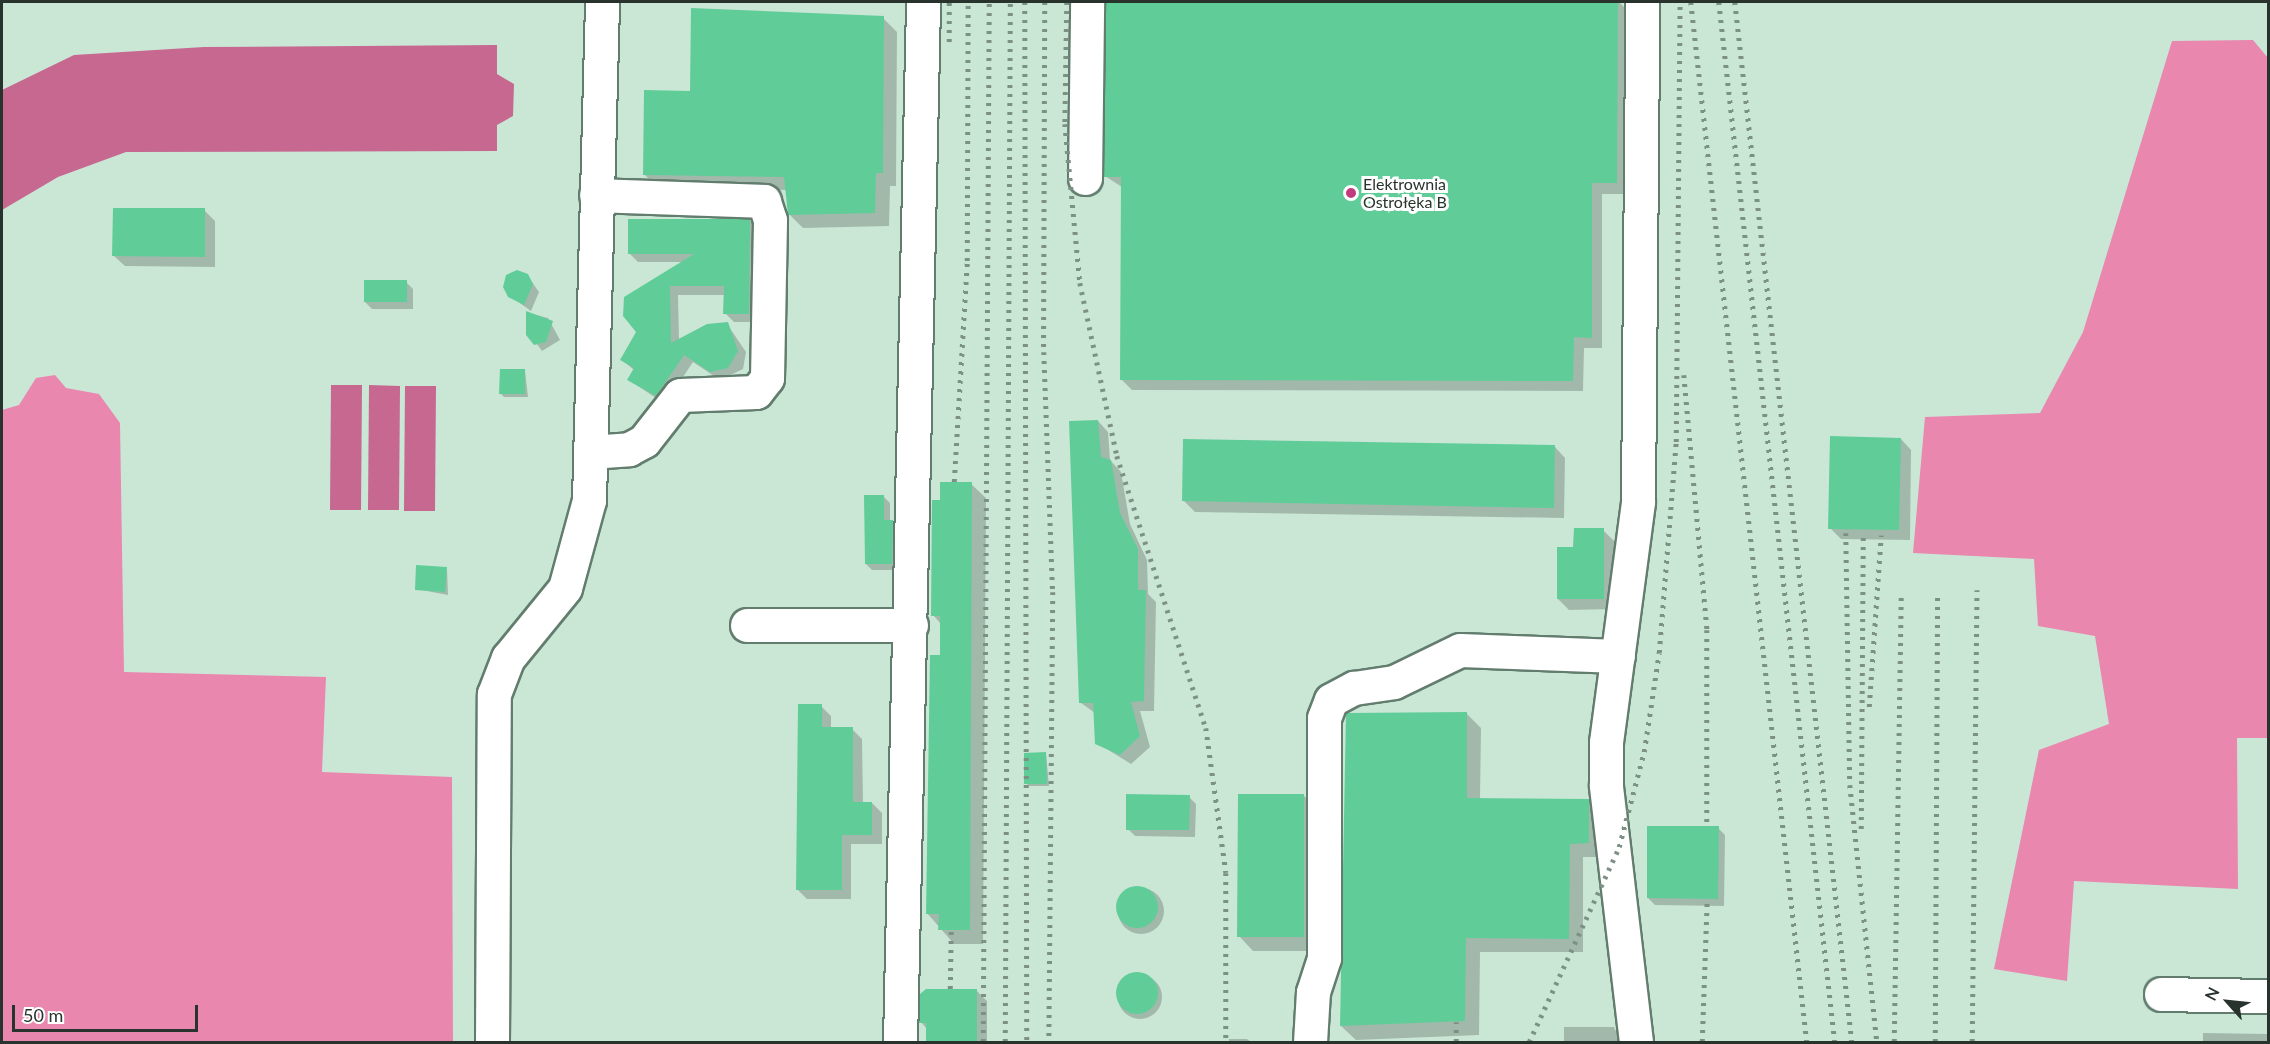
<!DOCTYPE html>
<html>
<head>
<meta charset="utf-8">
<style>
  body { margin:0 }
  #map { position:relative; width:2270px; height:1044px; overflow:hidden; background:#cae7d6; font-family:Lato,sans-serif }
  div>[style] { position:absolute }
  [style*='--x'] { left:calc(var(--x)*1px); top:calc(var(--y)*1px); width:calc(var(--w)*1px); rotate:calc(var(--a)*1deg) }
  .forest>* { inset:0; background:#e987ae }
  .water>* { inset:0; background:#c6688f }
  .shadow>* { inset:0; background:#0003 }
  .round { border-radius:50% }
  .building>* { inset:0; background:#60cd99 }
  .roads { filter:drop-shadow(2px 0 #627d6e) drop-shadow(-2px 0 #627d6e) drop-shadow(0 2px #627d6e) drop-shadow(0 -2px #627d6e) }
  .minor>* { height:33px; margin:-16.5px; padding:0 16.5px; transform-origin:16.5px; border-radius:16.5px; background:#fff }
  .rail>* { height:4.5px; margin-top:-2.25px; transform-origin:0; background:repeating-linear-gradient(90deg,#7c9184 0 3px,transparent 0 9px) }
  .dots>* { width:16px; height:16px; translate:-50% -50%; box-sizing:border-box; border:3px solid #fff; border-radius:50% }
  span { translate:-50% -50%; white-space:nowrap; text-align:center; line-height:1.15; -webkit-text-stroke:6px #fff; paint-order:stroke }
  .poi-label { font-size:16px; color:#27332c }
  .left { translate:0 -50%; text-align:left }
  .frame { position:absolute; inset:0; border:3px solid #27332c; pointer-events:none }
  .north { position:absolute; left:2198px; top:972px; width:60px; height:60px; -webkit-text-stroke:4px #fff; paint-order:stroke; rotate:297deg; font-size:16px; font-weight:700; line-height:24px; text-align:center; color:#27332c }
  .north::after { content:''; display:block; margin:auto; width:21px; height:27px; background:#27332c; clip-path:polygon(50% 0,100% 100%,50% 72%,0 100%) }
  .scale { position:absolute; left:12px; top:1005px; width:186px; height:27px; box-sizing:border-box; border:3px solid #27332c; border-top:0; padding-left:8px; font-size:18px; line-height:21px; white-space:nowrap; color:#27332c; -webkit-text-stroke:4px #fff; paint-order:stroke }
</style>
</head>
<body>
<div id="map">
  <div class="forest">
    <div style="clip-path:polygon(2253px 40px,2268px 58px,2268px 738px,2237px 738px,2238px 889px,2074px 881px,2067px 981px,1994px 969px,2039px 750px,2109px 724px,2095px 636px,2038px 626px,2034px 559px,1913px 553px,1925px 417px,2040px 413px,2083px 332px,2172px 41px)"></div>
    <div style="clip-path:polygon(55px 375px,66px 388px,99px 394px,120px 423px,124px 672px,326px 677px,322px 772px,452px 777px,453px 1042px,2px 1042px,2px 410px,19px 405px,36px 378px)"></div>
  </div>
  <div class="water">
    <div style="clip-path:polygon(497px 45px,497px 74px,514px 84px,513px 116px,497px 125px,497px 151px,126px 152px,58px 177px,2px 210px,2px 90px,74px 55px,204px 47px)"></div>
    <div style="clip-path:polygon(331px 385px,362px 385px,361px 510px,330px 510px)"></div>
    <div style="clip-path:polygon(369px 385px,400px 386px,399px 510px,368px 510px)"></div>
    <div style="clip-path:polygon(405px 386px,436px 386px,435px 511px,404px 511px)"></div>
  </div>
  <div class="shadow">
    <div style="clip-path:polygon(1106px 2px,1619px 2px,1628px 11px,1627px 194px,1602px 194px,1602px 348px,1584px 348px,1583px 391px,1132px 390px,1121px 379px,1122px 187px,1105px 176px)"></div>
    <div style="clip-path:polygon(883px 18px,897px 32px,896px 186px,890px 186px,889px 226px,803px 228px,789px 214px,787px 190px,658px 188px,644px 174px)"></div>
    <div style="clip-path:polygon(204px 210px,215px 221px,215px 267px,125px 266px,114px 256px)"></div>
    <div style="clip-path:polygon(750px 221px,758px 230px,758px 322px,734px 322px,725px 313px,725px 295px,678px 295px,679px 340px,727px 324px,746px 352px,743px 369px,720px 380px,693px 362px,665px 404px,629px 380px,634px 370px,622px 360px,683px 262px,638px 262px,629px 253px)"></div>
    <div style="clip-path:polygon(527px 275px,539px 292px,531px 311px,510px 296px)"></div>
    <div style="clip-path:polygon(406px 282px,413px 289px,413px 309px,372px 309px,365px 302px)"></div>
    <div style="clip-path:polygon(528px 313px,548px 318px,560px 340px,542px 351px,526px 329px)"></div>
    <div style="clip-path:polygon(525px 371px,528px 397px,504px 397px,501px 394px)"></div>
    <div style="clip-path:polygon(1098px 421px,1108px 432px,1110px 460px,1121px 472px,1130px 524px,1147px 560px,1148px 594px,1156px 602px,1154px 711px,1140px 711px,1150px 747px,1131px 764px,1097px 743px,1095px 713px,1081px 703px)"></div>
    <div style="clip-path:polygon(1901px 439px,1911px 450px,1910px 540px,1841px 539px,1830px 528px)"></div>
    <div style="clip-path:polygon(1555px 447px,1565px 458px,1564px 518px,1195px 512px,1184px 501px)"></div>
    <div style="clip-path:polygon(971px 484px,986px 498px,983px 944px,954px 944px,927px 913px,941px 657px,941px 624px,933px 615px,942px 502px)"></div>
    <div style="clip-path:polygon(884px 497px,890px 503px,890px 521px,898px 528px,897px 570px,872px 570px,866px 564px)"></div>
    <div style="clip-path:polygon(1603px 530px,1614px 541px,1614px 609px,1569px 610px,1558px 599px,1575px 548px)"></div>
    <div style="clip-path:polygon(447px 569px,448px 595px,416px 589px)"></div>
    <div style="clip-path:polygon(821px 706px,831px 716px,831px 728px,852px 729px,862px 739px,863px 803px,872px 803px,882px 813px,882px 844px,851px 844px,851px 899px,807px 899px,797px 889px)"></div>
    <div style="clip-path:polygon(1467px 714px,1481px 728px,1480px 800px,1588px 800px,1602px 814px,1603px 857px,1583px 857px,1583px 952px,1480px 952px,1479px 1035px,1356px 1040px,1341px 1026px)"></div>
    <div style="clip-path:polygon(1046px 754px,1049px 786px,1029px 786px,1026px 783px)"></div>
    <div style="clip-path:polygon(1303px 795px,1318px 809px,1317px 951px,1253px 951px,1239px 936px)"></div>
    <div style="clip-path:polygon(1189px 797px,1196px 804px,1195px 837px,1135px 836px,1128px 829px)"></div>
    <div style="clip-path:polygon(1718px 828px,1725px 835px,1724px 906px,1655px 905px,1648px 898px)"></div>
    <div class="round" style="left:1118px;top:888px;width:46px;height:46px"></div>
    <div class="round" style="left:1118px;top:975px;width:44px;height:44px"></div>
    <div style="clip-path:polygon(976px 990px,987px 1001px,987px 1042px,927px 1042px,927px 1029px,921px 1022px)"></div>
    <div style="clip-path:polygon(1564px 1027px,1614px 1027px,1621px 1042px,1564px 1042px)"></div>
    <div style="clip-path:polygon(2203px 1033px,2268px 1034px,2268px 1042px,2203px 1042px)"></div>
    <div style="clip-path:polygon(1229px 1039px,1247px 1039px,1251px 1042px,1229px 1042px)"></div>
  </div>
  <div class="building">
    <div style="clip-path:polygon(1106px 2px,1618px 2px,1617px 183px,1592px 183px,1592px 338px,1574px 337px,1573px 381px,1120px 380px,1121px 177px,1104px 177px)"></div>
    <div style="clip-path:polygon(691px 8px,884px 16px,883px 173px,876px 173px,875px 213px,788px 215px,784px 177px,643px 175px,644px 90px,690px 91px)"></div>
    <div style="clip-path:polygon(113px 208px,205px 208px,205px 257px,112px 256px)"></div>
    <div style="clip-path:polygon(628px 219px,750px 219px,749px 314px,723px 314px,724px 286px,670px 286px,671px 343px,707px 324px,728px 322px,738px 351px,728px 368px,710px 372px,684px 355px,656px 396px,627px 380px,634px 368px,620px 360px,636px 332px,623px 316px,624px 297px,694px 254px,628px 254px)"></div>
    <div style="clip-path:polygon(517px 270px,528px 274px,533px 284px,524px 305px,508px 297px,503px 287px,506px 275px)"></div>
    <div style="clip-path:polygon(364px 280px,407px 280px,407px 302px,364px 302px)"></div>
    <div style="clip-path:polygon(526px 311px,553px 321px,546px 342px,534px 345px,526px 335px)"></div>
    <div style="clip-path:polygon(500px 369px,525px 369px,525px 394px,499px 394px)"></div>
    <div style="clip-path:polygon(1098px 420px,1101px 457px,1111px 460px,1120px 513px,1138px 549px,1138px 590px,1146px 590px,1144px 701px,1131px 702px,1140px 736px,1120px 755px,1095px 744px,1093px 703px,1079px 703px,1069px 421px)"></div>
    <div style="clip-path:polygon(1830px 436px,1901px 438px,1899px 530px,1828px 529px)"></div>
    <div style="clip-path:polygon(1183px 439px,1555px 445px,1554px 508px,1182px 501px)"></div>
    <div style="clip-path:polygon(940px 482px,972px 482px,970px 930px,938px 930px,939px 914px,926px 914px,930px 655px,940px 655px,940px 616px,931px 616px,932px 500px,940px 500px)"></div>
    <div style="clip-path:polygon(864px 495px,884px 495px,884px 520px,893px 520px,892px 564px,865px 564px)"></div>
    <div style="clip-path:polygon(1574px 528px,1604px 528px,1604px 599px,1557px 599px,1557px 547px,1573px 547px)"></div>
    <div style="clip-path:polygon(416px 565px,447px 567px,445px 592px,415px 590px)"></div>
    <div style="clip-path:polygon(798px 704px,822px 704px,822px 727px,853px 727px,853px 802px,872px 802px,872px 835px,842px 835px,842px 890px,796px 890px)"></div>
    <div style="clip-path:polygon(1467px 712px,1467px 798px,1589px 799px,1589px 843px,1570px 844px,1569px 939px,1466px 938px,1465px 1021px,1340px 1026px,1346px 713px)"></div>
    <div style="clip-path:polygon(1046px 752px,1047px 784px,1024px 784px,1024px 753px)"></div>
    <div style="clip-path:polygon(1126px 794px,1190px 795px,1189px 830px,1126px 830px)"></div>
    <div style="clip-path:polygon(1238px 794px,1304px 794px,1304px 937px,1237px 937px)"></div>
    <div style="clip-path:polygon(1647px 826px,1719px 826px,1718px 899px,1647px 898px)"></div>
    <div class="round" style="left:1116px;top:886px;width:42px;height:42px"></div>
    <div class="round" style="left:1116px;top:972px;width:42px;height:42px"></div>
    <div style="clip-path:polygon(926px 989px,977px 989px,977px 1042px,926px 1042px,926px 1023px,919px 1023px,920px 994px)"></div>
  </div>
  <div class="roads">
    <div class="minor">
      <div style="--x:1085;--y:178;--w:176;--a:-89.3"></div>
      <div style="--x:590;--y:452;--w:39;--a:-4"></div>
      <div style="--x:629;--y:449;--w:17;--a:-28"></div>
      <div style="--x:644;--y:441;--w:58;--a:-52"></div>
      <div style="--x:680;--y:395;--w:76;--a:-2.3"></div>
      <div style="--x:756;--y:392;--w:18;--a:-52"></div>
      <div style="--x:767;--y:378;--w:158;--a:-88.9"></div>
      <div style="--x:770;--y:220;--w:20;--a:-108"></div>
      <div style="--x:764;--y:201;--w:168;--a:-178"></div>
      <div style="--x:747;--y:625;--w:164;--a:0"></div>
      <div style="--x:2161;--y:994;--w:107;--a:1.1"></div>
      <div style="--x:492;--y:1042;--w:348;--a:-89.7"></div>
      <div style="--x:494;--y:694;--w:39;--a:-69"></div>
      <div style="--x:508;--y:658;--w:90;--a:-50.8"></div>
      <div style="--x:565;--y:588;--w:91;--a:-74.7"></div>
      <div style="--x:589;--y:500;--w:498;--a:-88.5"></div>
      <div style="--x:900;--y:1042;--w:1040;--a:-88.73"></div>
      <div style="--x:1310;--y:1042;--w:50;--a:-86.6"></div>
      <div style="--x:1313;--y:992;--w:36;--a:-72"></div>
      <div style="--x:1324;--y:958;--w:240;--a:-90"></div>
      <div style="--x:1324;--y:718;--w:19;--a:-69"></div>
      <div style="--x:1331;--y:700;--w:26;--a:-28"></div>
      <div style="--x:1354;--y:688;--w:40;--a:-8.5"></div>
      <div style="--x:1394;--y:682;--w:73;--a:-25.9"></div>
      <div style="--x:1460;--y:650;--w:158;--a:2.2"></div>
      <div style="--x:1636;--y:1042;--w:259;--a:-96.7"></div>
      <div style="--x:1606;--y:785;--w:43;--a:-90"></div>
      <div style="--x:1606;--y:742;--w:243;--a:-82.4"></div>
      <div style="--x:1638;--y:501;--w:499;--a:-89.5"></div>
    </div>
  </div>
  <div class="rail">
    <div style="--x:1025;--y:2;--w:1040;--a:89.89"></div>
    <div style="--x:1045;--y:2;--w:350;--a:90.2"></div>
    <div style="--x:1044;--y:352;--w:240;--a:87.9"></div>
    <div style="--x:1053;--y:592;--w:450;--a:90.5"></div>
    <div style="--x:1067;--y:2;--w:122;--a:90.9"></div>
    <div style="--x:1065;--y:124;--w:160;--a:84.6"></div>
    <div style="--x:1080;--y:283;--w:177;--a:77.9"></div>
    <div style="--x:1117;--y:456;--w:286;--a:71.9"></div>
    <div style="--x:1206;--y:728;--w:146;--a:82.1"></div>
    <div style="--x:1226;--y:873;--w:169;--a:90"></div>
    <div style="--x:1691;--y:2;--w:1046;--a:83.64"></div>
    <div style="--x:1719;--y:2;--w:1046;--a:83.64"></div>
    <div style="--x:1735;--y:2;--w:1047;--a:83.58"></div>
    <div style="--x:949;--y:42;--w:40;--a:-90"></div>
    <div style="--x:1684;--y:375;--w:256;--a:84.8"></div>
    <div style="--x:1707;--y:630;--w:196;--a:90"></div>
    <div style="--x:954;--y:482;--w:221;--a:-86.6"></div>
    <div style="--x:967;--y:261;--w:259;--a:-89.8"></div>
    <div style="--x:1846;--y:533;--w:252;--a:89.1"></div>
    <div style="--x:1850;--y:785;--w:258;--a:84"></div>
    <div style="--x:1869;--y:707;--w:172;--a:-86"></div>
    <div style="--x:1861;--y:829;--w:294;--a:-89.6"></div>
    <div style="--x:950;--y:989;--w:59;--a:-89"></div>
    <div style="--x:983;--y:1042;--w:1040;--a:-89.67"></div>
    <div style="--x:1005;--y:1042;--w:1040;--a:-89.72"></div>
    <div style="--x:1456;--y:1042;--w:20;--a:-90"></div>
    <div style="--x:1529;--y:1042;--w:215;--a:-65.2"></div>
    <div style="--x:1619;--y:847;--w:98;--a:-75.3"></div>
    <div style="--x:1644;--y:752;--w:100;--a:-81.4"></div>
    <div style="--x:1659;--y:653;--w:212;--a:-85.4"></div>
    <div style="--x:1676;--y:442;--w:440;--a:-89.5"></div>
    <div style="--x:1702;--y:1042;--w:143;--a:-88"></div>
    <div style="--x:1894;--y:1042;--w:447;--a:-89.1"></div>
    <div style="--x:1935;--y:1042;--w:447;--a:-89.7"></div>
    <div style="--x:1972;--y:1042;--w:452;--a:-89.4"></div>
  </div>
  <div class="dots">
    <div style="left:1351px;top:193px;background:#c23b7c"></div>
  </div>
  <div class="poi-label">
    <span class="left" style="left:1363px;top:193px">Elektrownia<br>Ostrołęka B</span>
  </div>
  <div class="frame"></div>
  <div class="north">N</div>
  <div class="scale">50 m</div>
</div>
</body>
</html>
